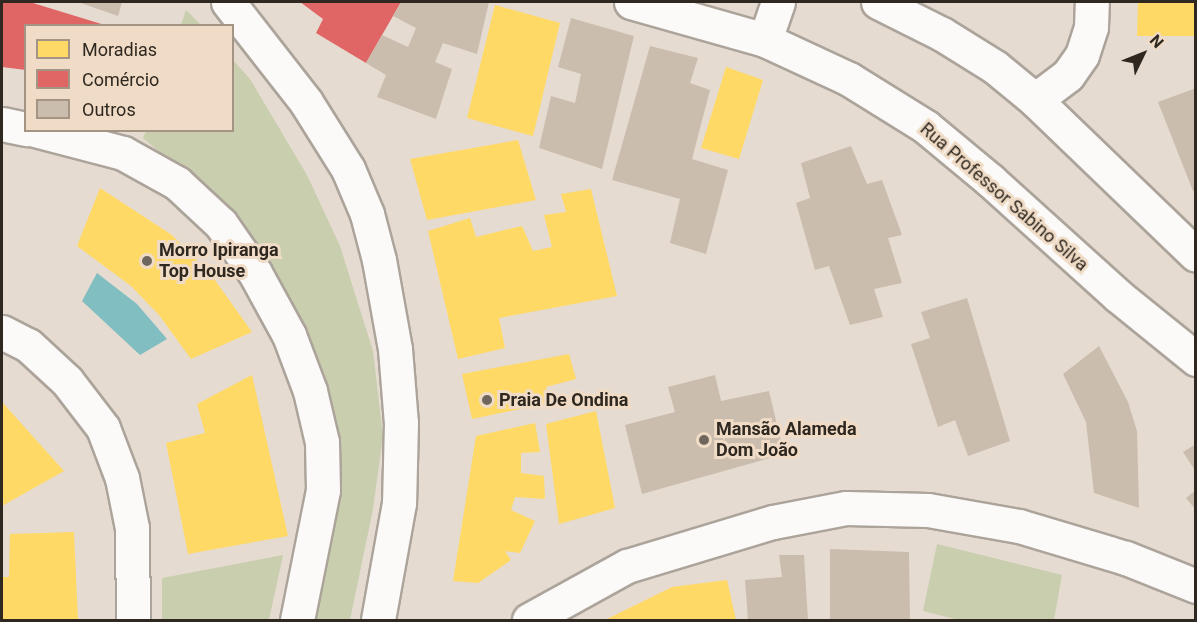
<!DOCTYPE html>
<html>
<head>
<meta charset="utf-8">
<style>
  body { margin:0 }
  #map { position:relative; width:1197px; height:622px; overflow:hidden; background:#e6dbd0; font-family:Roboto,sans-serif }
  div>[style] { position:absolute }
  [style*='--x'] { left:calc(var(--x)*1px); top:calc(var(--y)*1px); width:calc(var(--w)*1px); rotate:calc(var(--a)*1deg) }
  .green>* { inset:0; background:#c8ceae }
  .water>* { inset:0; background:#81bec1 }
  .homes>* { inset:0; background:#ffd966 }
  .shops>* { inset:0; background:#e06666 }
  .building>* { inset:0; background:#cbbdae }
  .roads { filter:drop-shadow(2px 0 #aca49b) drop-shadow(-2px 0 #aca49b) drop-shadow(0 2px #aca49b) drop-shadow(0 -2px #aca49b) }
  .minor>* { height:33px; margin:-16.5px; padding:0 16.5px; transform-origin:16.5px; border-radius:16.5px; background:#fbfaf8 }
  .major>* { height:33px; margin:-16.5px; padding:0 16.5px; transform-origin:16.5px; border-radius:16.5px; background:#fbfaf8 }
  .dots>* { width:16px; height:16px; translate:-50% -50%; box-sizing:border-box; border:3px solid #f0dcc6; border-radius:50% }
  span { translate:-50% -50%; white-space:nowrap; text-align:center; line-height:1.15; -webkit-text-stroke:6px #f0dcc6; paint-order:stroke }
  .street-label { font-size:18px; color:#2f2820 }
  .poi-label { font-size:18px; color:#2f2820; font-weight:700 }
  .left { translate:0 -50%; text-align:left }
  .frame { position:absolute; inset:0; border:3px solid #2f2820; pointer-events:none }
  .legend { position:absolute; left:24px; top:24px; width:210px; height:108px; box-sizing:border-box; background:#f0dcc6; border:2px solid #a39484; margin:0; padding:8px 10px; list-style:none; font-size:18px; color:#2f2820 }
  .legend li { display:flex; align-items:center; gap:12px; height:30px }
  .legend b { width:30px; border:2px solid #a39484 }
  .north { position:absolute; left:1113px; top:24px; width:60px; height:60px; -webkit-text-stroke:4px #f0dcc6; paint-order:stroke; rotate:47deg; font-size:16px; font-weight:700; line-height:24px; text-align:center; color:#2f2820 }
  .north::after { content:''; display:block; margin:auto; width:21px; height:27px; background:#2f2820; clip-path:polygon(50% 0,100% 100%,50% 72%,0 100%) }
</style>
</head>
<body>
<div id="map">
  <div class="green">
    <div style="clip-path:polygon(186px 10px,201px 25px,181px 25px)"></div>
    <div style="clip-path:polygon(233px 60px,250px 79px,307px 175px,340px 246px,373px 351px,383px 436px,373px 509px,350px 620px,303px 620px,330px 409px,291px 299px,236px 217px,143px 138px,146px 131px,232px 130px)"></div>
    <div style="clip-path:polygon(937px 544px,1062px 575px,1054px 620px,959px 620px,923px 611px)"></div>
    <div style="clip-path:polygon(283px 555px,269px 620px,162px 620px,162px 578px)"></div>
  </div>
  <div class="water">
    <div style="clip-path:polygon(97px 273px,137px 304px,167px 339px,140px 355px,82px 301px)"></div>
  </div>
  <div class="homes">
    <div style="clip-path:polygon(1138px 2px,1196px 2px,1196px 36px,1137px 36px)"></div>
    <div style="clip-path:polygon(495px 5px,560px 23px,533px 136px,467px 118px)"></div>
    <div style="clip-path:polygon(726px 67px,763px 80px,739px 159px,701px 148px)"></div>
    <div style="clip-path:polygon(518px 140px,536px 200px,427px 220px,410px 159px)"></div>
    <div style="clip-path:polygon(100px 188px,172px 235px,212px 276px,252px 332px,191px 359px,159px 315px,131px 286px,77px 246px)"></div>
    <div style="clip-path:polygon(591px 189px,617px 296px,499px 318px,505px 348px,458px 359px,428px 231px,470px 218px,476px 237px,522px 226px,533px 251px,552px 247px,544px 215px,566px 212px,561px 194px)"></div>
    <div style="clip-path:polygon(569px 354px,576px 379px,546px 387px,549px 403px,472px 419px,462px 374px)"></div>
    <div style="clip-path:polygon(252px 375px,288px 536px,188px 554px,166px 443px,205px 433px,197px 404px)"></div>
    <div style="clip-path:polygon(3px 403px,64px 471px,2px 506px,2px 406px)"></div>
    <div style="clip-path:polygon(596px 411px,615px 508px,559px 524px,546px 424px)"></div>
    <div style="clip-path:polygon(535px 423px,540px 452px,521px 453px,521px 473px,544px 476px,545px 499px,515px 497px,511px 510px,535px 521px,520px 553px,505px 551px,511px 560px,478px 583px,453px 581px,476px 436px)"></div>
    <div style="clip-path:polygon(74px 532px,78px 620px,2px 620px,2px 577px,9px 577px,10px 534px)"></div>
    <div style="clip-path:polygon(727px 580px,736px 620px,605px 620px,672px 587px)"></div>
  </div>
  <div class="shops">
    <div style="clip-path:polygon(2px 2px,33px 3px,108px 26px,26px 26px,26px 70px,2px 67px)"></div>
    <div style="clip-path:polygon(300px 2px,401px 2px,366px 63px,316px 33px,323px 19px)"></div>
  </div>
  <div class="building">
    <div style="clip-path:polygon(78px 2px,122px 2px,118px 16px)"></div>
    <div style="clip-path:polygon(401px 2px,489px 2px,477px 54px,443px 43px,435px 62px,452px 69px,436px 119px,377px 97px,386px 75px,366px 63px,382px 35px,408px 47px,416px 28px,393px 16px)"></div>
    <div style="clip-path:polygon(571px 18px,634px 36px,602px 169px,539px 148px,551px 96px,575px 103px,581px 74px,558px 67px)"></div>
    <div style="clip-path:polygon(650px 46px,698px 58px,690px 83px,710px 90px,692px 159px,728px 170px,706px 254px,670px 243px,680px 199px,612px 180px)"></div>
    <div style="clip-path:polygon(1196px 88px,1196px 190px,1193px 191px,1158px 102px)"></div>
    <div style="clip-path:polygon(851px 146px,867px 184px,882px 180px,902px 235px,888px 238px,902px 283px,874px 289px,883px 317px,850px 325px,829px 266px,815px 270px,796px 203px,810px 198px,801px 163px)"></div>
    <div style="clip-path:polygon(967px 298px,1010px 441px,968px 456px,955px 420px,938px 427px,911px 344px,930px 338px,921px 312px)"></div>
    <div style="clip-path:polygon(1099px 346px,1128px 402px,1137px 431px,1139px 508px,1094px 493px,1086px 422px,1063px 374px)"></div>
    <div style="clip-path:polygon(715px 375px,721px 401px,769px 391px,784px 454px,642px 494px,625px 425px,675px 412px,668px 387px)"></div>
    <div style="clip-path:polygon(1196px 444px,1196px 472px,1183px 452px)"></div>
    <div style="clip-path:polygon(1196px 490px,1196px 510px,1186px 498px)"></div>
    <div style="clip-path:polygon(830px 549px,909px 552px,910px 620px,830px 620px)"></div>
    <div style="clip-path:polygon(779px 555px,804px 555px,808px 620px,748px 620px,745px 580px,782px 577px)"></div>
  </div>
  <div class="roads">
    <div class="minor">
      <div style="--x:228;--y:2;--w:127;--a:52"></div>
      <div style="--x:306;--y:102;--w:79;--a:57.9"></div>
      <div style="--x:348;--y:169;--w:49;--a:67.1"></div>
      <div style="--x:367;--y:214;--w:48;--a:75.4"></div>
      <div style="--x:379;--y:260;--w:90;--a:79.8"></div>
      <div style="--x:395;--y:349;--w:74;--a:85.4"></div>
      <div style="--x:401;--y:423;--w:80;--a:91.4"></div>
      <div style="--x:399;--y:503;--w:119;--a:100.2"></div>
      <div style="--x:765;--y:40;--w:40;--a:-71.1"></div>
      <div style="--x:1035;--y:100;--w:41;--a:-37.1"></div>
      <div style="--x:1068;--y:75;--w:24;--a:-55"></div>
      <div style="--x:1082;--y:55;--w:29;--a:-72"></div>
      <div style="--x:1091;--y:27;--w:25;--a:-88"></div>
      <div style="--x:2;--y:124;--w:25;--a:12"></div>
      <div style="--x:35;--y:130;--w:91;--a:14.6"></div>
      <div style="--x:123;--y:153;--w:62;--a:29.1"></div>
      <div style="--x:177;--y:183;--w:60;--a:43"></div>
      <div style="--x:221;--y:224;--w:60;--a:55.2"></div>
      <div style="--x:255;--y:273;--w:71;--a:61.3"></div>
      <div style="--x:289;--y:335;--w:60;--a:69.4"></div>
      <div style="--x:310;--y:391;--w:52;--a:76.8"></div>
      <div style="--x:322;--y:442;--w:48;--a:88.8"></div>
      <div style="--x:323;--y:490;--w:133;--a:101.3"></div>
      <div style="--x:2;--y:332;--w:29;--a:27"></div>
      <div style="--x:28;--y:345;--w:53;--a:42.7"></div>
      <div style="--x:67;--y:381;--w:59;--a:52.5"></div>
      <div style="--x:103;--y:428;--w:53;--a:69.2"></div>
      <div style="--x:122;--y:478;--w:51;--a:78.7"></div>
      <div style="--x:132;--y:528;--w:92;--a:89.4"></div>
      <div style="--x:529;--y:620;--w:112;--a:-28.9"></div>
      <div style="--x:627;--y:566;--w:152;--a:-16.8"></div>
      <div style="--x:773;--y:522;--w:74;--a:-10.9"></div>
      <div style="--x:846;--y:508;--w:82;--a:1.4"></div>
      <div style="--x:928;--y:510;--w:92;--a:10"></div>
      <div style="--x:1019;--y:526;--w:112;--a:16.7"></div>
      <div style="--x:1126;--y:558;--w:75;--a:21.8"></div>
    </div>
    <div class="major">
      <div style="--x:631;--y:2;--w:139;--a:15.8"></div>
      <div style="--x:765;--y:40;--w:93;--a:24.9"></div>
      <div style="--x:849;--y:79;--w:91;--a:31.9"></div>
      <div style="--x:926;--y:127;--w:85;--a:39.7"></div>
      <div style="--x:991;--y:181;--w:170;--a:42.1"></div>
      <div style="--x:1117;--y:295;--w:102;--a:39"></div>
      <div style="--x:878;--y:2;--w:72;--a:26.6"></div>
      <div style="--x:942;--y:34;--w:62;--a:31.9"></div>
      <div style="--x:995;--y:67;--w:52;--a:39.5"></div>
      <div style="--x:1035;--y:100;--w:223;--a:43.9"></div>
    </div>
  </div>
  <div class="dots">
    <div style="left:147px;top:261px;background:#6f675e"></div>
    <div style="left:487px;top:400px;background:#6f675e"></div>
    <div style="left:704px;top:440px;background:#6f675e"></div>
  </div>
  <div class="street-label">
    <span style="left:1004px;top:197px;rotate:41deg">Rua Professor Sabino Silva</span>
  </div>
  <div class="poi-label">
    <span class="left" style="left:159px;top:261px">Morro Ipiranga<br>Top House</span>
    <span class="left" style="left:499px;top:400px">Praia De Ondina</span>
    <span class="left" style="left:716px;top:440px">Mansão Alameda<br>Dom João</span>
  </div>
  <div class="frame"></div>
  <ul class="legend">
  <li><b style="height:16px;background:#ffd966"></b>Moradias</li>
  <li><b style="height:16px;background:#e06666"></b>Comércio</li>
  <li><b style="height:16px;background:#cbbdae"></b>Outros</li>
  </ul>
  <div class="north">N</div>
</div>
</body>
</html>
